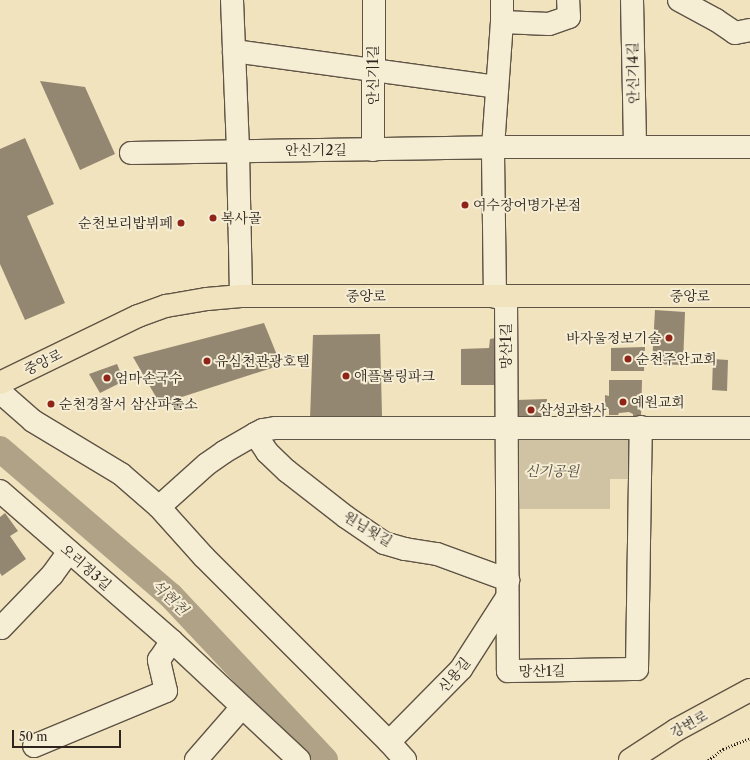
<!DOCTYPE html>
<html>
<head>
<meta charset="utf-8">
<style>
  body { margin:0 }
  #map { position:relative; width:750px; height:760px; overflow:hidden; background:#f1e3be; font-family:"Libre Caslon Text","Noto Serif KR",serif }
  div>[style] { position:absolute }
  [style*='--x'] { left:calc(var(--x)*1px); top:calc(var(--y)*1px); width:calc(var(--w)*1px); rotate:calc(var(--a)*1deg) }
  .green>* { inset:0; background:#d0c3a3 }
  .river>* { height:26px; margin:-13px; padding:0 13px; transform-origin:13px; border-radius:13px; background:#afa287 }
  .building>* { inset:0; background:#938771 }
  .path>* { height:2.5px; margin-top:-1.25px; transform-origin:0; background:repeating-linear-gradient(90deg,#2e241d 0 1px,transparent 0 3px) }
  .roads { filter:drop-shadow(1px 0 #5f5445) drop-shadow(-1px 0 #5f5445) drop-shadow(0 1px #5f5445) drop-shadow(0 -1px #5f5445) }
  .minor>* { height:22px; margin:-11px; padding:0 11px; transform-origin:11px; border-radius:11px; background:#f6edd5 }
  .major>* { height:22px; margin:-11px; padding:0 11px; transform-origin:11px; border-radius:11px; background:#f1e3be }
  .dots>* { width:11px; height:11px; translate:-50% -50%; box-sizing:border-box; border:2px solid #f6edd5; border-radius:50% }
  span { translate:-50% -50%; white-space:nowrap; text-align:center; line-height:1.15; -webkit-text-stroke:4px #f6edd5; paint-order:stroke }
  .street-label { font-size:14px; color:#2e241d }
  .poi-label { font-size:14px; color:#2e241d }
  .left { translate:0 -50%; text-align:left }
  .right { translate:-100% -50%; text-align:right }
  .park-label { font-size:14px; color:#564c3e; font-style:italic }
  .water-label { font-size:15px; color:#5b5042; font-style:italic }
  .scale { position:absolute; left:12px; top:730px; width:109px; height:18px; box-sizing:border-box; border:2px solid #2e241d; border-top:0; padding-left:5px; font-size:12px; line-height:14px; white-space:nowrap; color:#2e241d; -webkit-text-stroke:3px #f6edd5; paint-order:stroke }
</style>
</head>
<body>
<div id="map">
  <div class="green">
    <div style="clip-path:polygon(636px 431px,637px 479px,610px 479px,610px 509px,513px 509px,513px 437px)"></div>
  </div>
  <div class="river">
    <div style="--x:0;--y:449;--w:225;--a:40.7"></div>
    <div style="--x:171;--y:596;--w:225;--a:46.8"></div>
  </div>
  <div class="building">
    <div style="clip-path:polygon(40px 81px,85px 87px,115px 154px,80px 170px)"></div>
    <div style="clip-path:polygon(25px 138px,54px 204px,27px 216px,65px 303px,25px 320px,0 264px,0 149px)"></div>
    <div style="clip-path:polygon(655px 310px,685px 312px,683px 365px,652px 364px)"></div>
    <div style="clip-path:polygon(264px 323px,281px 365px,160px 404px,133px 357px)"></div>
    <div style="clip-path:polygon(380px 334px,382px 416px,310px 419px,313px 335px)"></div>
    <div style="clip-path:polygon(501px 337px,506px 385px,461px 385px,461px 349px,489px 348px,490px 339px)"></div>
    <div style="clip-path:polygon(645px 347px,644px 371px,611px 371px,611px 348px)"></div>
    <div style="clip-path:polygon(713px 359px,728px 360px,727px 391px,712px 390px)"></div>
    <div style="clip-path:polygon(117px 364px,124px 381px,100px 393px,89px 374px)"></div>
    <div style="clip-path:polygon(609px 380px,642px 380px,641px 418px,633px 418px,633px 414px,629px 412px,619px 413px,618px 415px,609px 415px,609px 409px,605px 409px,605px 395px,609px 396px)"></div>
    <div style="clip-path:polygon(547px 399px,546px 420px,515px 420px,516px 400px)"></div>
    <div style="clip-path:polygon(5px 513px,18px 531px,10px 536px,26px 559px,2px 576px,0 573px,0 517px)"></div>
  </div>
  <div class="path">
    <div style="--x:708;--y:760;--w:19;--a:-36"></div>
    <div style="--x:723;--y:749;--w:29;--a:-22"></div>
  </div>
  <div class="roads">
    <div class="minor">
      <div style="--x:232;--y:0;--w:151;--a:87.7"></div>
      <div style="--x:238;--y:151;--w:145;--a:88.8"></div>
      <div style="--x:632;--y:0;--w:146;--a:88.8"></div>
      <div style="--x:679;--y:0;--w:42;--a:28.4"></div>
      <div style="--x:716;--y:20;--w:23;--a:34"></div>
      <div style="--x:735;--y:33;--w:15;--a:-11"></div>
      <div style="--x:502;--y:22;--w:47;--a:2.4"></div>
      <div style="--x:549;--y:24;--w:21;--a:-19"></div>
      <div style="--x:569;--y:17;--w:17;--a:-93"></div>
      <div style="--x:234;--y:51;--w:265;--a:7.8"></div>
      <div style="--x:373;--y:150;--w:150;--a:-89.6"></div>
      <div style="--x:131;--y:153;--w:362;--a:-0.9"></div>
      <div style="--x:493;--y:147;--w:257;--a:0"></div>
      <div style="--x:495;--y:297;--w:150;--a:-90.8"></div>
      <div style="--x:493;--y:147;--w:125;--a:-85.9"></div>
      <div style="--x:502;--y:22;--w:22;--a:-90"></div>
      <div style="--x:506;--y:297;--w:374;--a:89.7"></div>
      <div style="--x:508;--y:671;--w:129;--a:-0.9"></div>
      <div style="--x:637;--y:669;--w:242;--a:-89.1"></div>
      <div style="--x:0;--y:392;--w:44;--a:41.3"></div>
      <div style="--x:33;--y:421;--w:103;--a:31.1"></div>
      <div style="--x:121;--y:474;--w:50;--a:41"></div>
      <div style="--x:159;--y:507;--w:67;--a:48"></div>
      <div style="--x:204;--y:557;--w:262;--a:45"></div>
      <div style="--x:389;--y:742;--w:24;--a:48"></div>
      <div style="--x:255;--y:434;--w:22;--a:56"></div>
      <div style="--x:267;--y:452;--w:28;--a:44"></div>
      <div style="--x:287;--y:471;--w:75;--a:37.9"></div>
      <div style="--x:346;--y:517;--w:46;--a:34.4"></div>
      <div style="--x:384;--y:543;--w:22;--a:16"></div>
      <div style="--x:405;--y:549;--w:32;--a:9"></div>
      <div style="--x:437;--y:554;--w:76;--a:20.1"></div>
      <div style="--x:0;--y:491;--w:228;--a:41.1"></div>
      <div style="--x:172;--y:641;--w:174;--a:43.1"></div>
      <div style="--x:159;--y:507;--w:64;--a:-41.9"></div>
      <div style="--x:207;--y:464;--w:21;--a:-35"></div>
      <div style="--x:224;--y:452;--w:36;--a:-30"></div>
      <div style="--x:255;--y:434;--w:9;--a:-27"></div>
      <div style="--x:263;--y:430;--w:13;--a:-9"></div>
      <div style="--x:276;--y:428;--w:474;--a:0"></div>
      <div style="--x:1;--y:628;--w:74;--a:-46.1"></div>
      <div style="--x:52;--y:575;--w:29;--a:-54"></div>
      <div style="--x:389;--y:742;--w:103;--a:-45.4"></div>
      <div style="--x:461;--y:669;--w:83;--a:-57.3"></div>
      <div style="--x:34;--y:746;--w:143;--a:-22.6"></div>
      <div style="--x:166;--y:691;--w:32;--a:-103"></div>
      <div style="--x:159;--y:660;--w:23;--a:-56"></div>
      <div style="--x:196;--y:760;--w:70;--a:-49"></div>
    </div>
    <div class="major">
      <div style="--x:0;--y:383;--w:153;--a:-25.9"></div>
      <div style="--x:138;--y:316;--w:30;--a:-20"></div>
      <div style="--x:166;--y:306;--w:42;--a:-9.7"></div>
      <div style="--x:207;--y:299;--w:34;--a:-5"></div>
      <div style="--x:241;--y:296;--w:509;--a:0"></div>
      <div style="--x:630;--y:760;--w:55;--a:-33.1"></div>
      <div style="--x:676;--y:730;--w:84;--a:-28.4"></div>
    </div>
  </div>
  <div class="dots">
    <div style="left:465px;top:205px;background:#8f2418"></div>
    <div style="left:213px;top:218px;background:#8f2418"></div>
    <div style="left:181px;top:223px;background:#8f2418"></div>
    <div style="left:669px;top:338px;background:#8f2418"></div>
    <div style="left:628px;top:359px;background:#8f2418"></div>
    <div style="left:207px;top:361px;background:#8f2418"></div>
    <div style="left:346px;top:376px;background:#8f2418"></div>
    <div style="left:107px;top:378px;background:#8f2418"></div>
    <div style="left:623px;top:402px;background:#8f2418"></div>
    <div style="left:51px;top:404px;background:#8f2418"></div>
    <div style="left:531px;top:410px;background:#8f2418"></div>
  </div>
  <div class="street-label">
    <span style="left:633px;top:73px;rotate:-91deg">안신기4길</span>
    <span style="left:373px;top:75px;rotate:-90deg">안신기1길</span>
    <span style="left:316px;top:150px">안신기2길</span>
    <span style="left:366px;top:296px">중앙로</span>
    <span style="left:690px;top:296px">중앙로</span>
    <span style="left:506px;top:346px;rotate:-90deg">망산1길</span>
    <span style="left:43px;top:362px;rotate:-26deg">중앙로</span>
    <span style="left:368px;top:529px;rotate:31deg">원님윗길</span>
    <span style="left:86px;top:567px;rotate:41deg">오리정3길</span>
    <span style="left:542px;top:671px;rotate:-1deg">망산1길</span>
    <span style="left:454px;top:675px;rotate:-50deg">신용길</span>
    <span style="left:689px;top:724px;rotate:-29deg">강변로</span>
  </div>
  <div class="poi-label">
    <span class="left" style="left:473px;top:205px">여수장어명가본점</span>
    <span class="left" style="left:221px;top:218px">복사골</span>
    <span class="right" style="left:173px;top:223px">순천보리밥뷔페</span>
    <span class="right" style="left:661px;top:338px">바자울정보기술</span>
    <span class="left" style="left:636px;top:359px">순천주안교회</span>
    <span class="left" style="left:215px;top:361px">유심천관광호텔</span>
    <span class="left" style="left:354px;top:376px">애플볼링파크</span>
    <span class="left" style="left:115px;top:378px">엄마손국수</span>
    <span class="left" style="left:631px;top:402px">예원교회</span>
    <span class="left" style="left:59px;top:404px">순천경찰서 삼산파출소</span>
    <span class="left" style="left:539px;top:410px">삼성과학사</span>
  </div>
  <div class="park-label">
    <span style="left:552px;top:471px">신기공원</span>
  </div>
  <div class="water-label">
    <span style="left:170px;top:597px;rotate:44deg">석현천</span>
  </div>
  <div class="scale">50 m</div>
</div>
</body>
</html>
